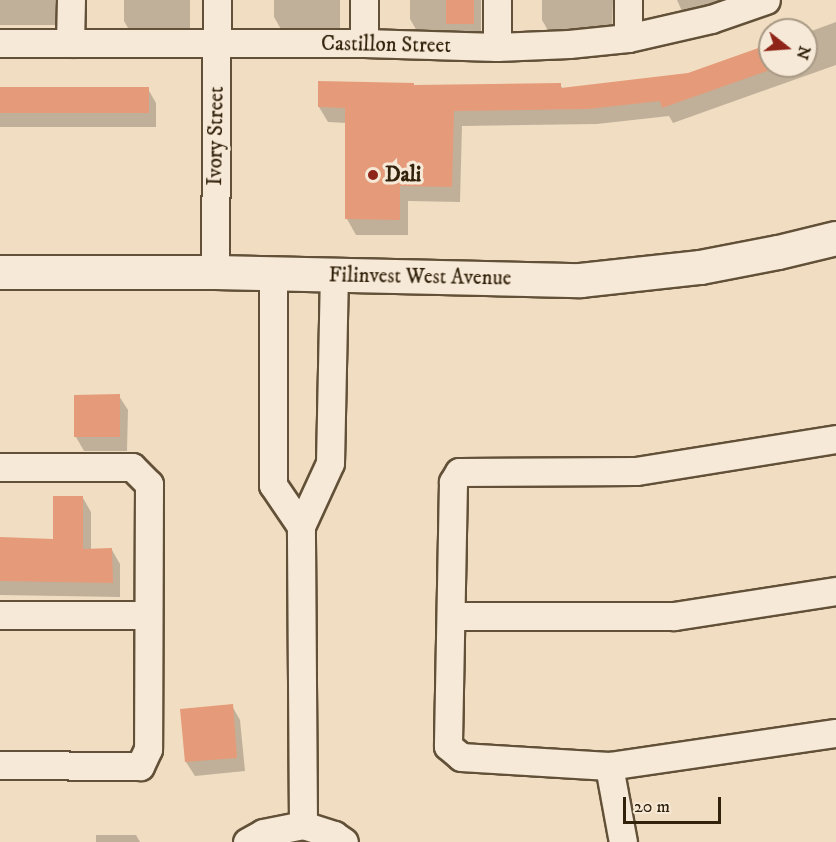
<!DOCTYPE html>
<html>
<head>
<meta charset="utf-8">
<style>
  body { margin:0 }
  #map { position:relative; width:836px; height:842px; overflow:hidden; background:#f1ddc1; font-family:"IM FELL DW Pica",serif }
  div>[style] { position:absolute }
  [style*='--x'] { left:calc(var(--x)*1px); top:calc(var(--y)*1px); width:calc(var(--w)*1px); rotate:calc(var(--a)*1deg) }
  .shadow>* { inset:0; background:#0003 }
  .building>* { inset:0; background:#e59b79 }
  .roads { filter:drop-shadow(2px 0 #625138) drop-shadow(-2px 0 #625138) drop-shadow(0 2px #625138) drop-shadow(0 -2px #625138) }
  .minor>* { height:27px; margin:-13.5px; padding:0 13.5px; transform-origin:13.5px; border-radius:13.5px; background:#f6e9d7 }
  .tertiary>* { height:33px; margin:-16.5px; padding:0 16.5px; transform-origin:16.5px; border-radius:16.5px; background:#f6e9d7 }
  .dots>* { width:16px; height:16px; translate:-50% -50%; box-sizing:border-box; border:3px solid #f6e9d7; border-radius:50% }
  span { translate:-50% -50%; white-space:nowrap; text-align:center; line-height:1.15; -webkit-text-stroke:6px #f6e9d7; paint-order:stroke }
  .street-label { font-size:21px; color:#32220b }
  .poi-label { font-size:21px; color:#32220b; font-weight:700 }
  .left { translate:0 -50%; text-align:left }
  .north { position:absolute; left:758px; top:18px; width:60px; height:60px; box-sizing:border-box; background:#f6e9d7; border:2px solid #a89985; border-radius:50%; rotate:107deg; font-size:16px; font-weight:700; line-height:24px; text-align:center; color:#32220b }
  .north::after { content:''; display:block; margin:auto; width:21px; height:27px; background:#8f2418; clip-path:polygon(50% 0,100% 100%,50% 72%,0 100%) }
  .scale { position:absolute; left:623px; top:797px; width:98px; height:27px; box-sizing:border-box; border:3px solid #32220b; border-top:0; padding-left:8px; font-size:18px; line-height:21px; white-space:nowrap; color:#32220b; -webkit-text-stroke:4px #f6e9d7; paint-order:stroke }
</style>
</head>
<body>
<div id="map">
  <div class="shadow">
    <div style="clip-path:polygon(0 0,58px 0,58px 25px,0 25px)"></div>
    <div style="clip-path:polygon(124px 0,190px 0,190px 31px,132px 35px,124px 21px)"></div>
    <div style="clip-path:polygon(274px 0,340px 0,340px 31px,282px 31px,274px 17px)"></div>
    <div style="clip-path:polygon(410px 0,481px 0,481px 38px,418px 33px,410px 19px)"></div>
    <div style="clip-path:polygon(542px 0,613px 0,612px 34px,550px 34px,542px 20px)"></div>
    <div style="clip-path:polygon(677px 0,745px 0,685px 18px)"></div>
    <div style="clip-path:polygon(836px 22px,836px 65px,673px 123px,669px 116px,597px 124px,462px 126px,460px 202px,408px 201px,408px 235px,356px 235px,347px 219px,347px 123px,328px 122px,319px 107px,414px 87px,560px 85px,563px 89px,689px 75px,770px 46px,770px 66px,806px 66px,806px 33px)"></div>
    <div style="clip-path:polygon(0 89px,148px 89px,156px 103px,156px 127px,0 127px)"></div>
    <div style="clip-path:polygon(119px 396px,128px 410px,127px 451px,84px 451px,76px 437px)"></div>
    <div style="clip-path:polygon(83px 498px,91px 512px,91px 550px,112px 550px,120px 564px,120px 597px,0 595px,0 538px,54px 540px)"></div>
    <div style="clip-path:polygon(232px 706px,240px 720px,245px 771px,195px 776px,186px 762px,182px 710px)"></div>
    <div style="clip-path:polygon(96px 835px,136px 835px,140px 842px,96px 842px)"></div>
  </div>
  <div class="building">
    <div style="clip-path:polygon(446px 0,474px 0,474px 24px,446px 24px)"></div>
    <div style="clip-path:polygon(770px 44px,770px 66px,781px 66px,662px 108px,660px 101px,588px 109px,454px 111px,452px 187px,400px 186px,400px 220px,345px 219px,345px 108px,318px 107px,318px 81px,414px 83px,414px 85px,561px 83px,561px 88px,688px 73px)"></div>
    <div style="clip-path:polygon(0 87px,149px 87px,149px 113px,0 113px)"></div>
    <div style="clip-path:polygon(120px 394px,120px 437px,74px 437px,74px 395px)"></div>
    <div style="clip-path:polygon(53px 496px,83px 496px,83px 549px,112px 548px,113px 583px,0 581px,0 537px,53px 539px)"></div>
    <div style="clip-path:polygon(233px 704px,237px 758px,185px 762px,180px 709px)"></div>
  </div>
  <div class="roads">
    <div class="minor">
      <div style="--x:497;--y:0;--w:47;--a:90"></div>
      <div style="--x:628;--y:38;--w:38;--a:-90"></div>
      <div style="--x:0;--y:43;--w:364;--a:0"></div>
      <div style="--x:364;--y:43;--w:133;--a:1.7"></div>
      <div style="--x:497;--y:47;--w:72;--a:-2.4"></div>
      <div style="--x:569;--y:44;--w:59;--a:-5.8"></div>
      <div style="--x:628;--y:38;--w:85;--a:-12.9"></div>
      <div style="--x:711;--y:19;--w:58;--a:-19.1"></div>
      <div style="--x:70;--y:43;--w:43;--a:-88.7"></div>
      <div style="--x:364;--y:43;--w:43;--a:-90"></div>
      <div style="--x:215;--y:272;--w:272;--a:-89.6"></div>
      <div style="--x:273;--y:273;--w:212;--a:90"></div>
      <div style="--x:273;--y:485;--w:50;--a:55.7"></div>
      <div style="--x:836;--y:439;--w:203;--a:170.9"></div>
      <div style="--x:636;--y:471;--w:177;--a:179.7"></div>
      <div style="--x:459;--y:472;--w:12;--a:121"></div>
      <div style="--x:453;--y:482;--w:264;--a:91.1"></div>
      <div style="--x:448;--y:746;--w:17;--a:40"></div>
      <div style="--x:461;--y:757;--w:148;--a:3.5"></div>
      <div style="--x:609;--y:766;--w:229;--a:-8.3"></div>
      <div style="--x:0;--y:467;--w:132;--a:0"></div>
      <div style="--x:132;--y:467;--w:24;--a:45"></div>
      <div style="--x:149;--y:484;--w:265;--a:90.2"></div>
      <div style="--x:148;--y:749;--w:19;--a:115"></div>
      <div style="--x:140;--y:766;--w:140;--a:-179.6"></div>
      <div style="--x:0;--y:615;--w:147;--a:0"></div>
      <div style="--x:453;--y:616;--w:221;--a:0"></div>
      <div style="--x:674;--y:616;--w:164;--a:-8.8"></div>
      <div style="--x:609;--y:766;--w:77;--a:79.6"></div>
      <div style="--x:303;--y:825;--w:299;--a:-90.4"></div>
      <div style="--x:301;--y:526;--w:69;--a:-65.3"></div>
      <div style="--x:330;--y:463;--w:187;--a:-88.8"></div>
      <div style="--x:247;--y:842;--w:18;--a:-29"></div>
      <div style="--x:263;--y:833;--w:41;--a:-11.3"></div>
      <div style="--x:303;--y:825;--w:33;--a:18"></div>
      <div style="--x:334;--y:835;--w:12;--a:35"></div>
    </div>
    <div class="tertiary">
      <div style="--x:0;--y:272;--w:215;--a:0"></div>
      <div style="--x:215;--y:272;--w:365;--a:1.3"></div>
      <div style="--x:580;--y:280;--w:121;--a:-6.2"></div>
      <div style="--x:700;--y:267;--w:79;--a:-10.9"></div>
      <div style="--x:778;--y:252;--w:60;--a:-13.6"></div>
    </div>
  </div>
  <div class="dots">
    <div style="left:373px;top:175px;background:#8f2418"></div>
  </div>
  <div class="street-label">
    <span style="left:386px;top:45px;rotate:1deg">Castillon Street</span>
    <span style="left:216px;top:136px;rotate:-89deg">Ivory Street</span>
    <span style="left:420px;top:277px;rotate:1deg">Filinvest West Avenue</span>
  </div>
  <div class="poi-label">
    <span class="left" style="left:385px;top:175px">Dali</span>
  </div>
  <div class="north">N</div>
  <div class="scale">20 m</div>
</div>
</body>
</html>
